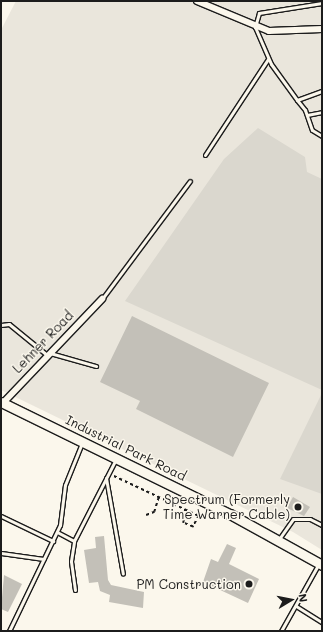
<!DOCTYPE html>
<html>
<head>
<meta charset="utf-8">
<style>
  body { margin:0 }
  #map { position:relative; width:323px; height:632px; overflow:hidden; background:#fbf7ec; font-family:Mali,sans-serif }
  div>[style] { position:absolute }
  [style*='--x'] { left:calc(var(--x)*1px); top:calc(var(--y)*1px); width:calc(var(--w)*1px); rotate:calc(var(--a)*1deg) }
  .built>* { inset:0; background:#eae6dc }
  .green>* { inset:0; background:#dad7ce }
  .building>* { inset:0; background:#c3c0b8 }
  .path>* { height:1.5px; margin-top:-0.75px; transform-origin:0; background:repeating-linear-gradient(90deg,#1c1c1c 0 3px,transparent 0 6px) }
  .roads { filter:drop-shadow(1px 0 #1c1c1c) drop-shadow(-1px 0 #1c1c1c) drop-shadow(0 1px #1c1c1c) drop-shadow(0 -1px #1c1c1c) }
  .lane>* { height:3px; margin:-1.5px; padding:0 1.5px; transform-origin:1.5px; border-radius:1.5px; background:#fbf7ec }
  .street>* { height:6px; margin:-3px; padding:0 3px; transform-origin:3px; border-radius:3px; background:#fbf7ec }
  .secondary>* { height:9px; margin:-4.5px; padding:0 4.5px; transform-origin:4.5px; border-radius:4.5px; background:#fbf7ec }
  .dots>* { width:11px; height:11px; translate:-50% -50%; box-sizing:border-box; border:2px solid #fbf7ec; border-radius:50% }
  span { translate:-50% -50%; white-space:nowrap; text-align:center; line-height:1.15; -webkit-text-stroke:3px #fbf7ec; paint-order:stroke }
  .street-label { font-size:13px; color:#1c1c1c }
  .poi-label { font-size:13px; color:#1c1c1c }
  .right { translate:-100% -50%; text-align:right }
  .frame { position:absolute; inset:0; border:2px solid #1c1c1c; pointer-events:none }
  .north { position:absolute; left:271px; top:580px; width:40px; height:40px; -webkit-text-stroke:3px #fbf7ec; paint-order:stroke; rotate:80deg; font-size:11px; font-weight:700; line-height:16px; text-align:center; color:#1c1c1c }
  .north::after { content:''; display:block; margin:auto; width:14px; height:18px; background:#1c1c1c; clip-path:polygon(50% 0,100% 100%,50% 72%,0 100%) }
</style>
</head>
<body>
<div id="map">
  <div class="built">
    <div style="clip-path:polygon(16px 1px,322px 1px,322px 550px,293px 532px,1px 390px,1px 30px)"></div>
  </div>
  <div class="green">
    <div style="clip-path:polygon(258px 128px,305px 157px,307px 172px,322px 179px,322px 390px,125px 301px,224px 159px)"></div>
    <div style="clip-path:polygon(322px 393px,322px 494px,280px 479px)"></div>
  </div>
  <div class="building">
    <div style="clip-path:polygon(132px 316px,269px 383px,233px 457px,136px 409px,140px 401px,100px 382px)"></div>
    <div style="clip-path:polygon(293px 497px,310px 507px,304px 516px,287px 508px)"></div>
    <div style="clip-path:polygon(104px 536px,108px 580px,111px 585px,144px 592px,143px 608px,109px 602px,110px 595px,100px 591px,98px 582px,89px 583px,84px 550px,96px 548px,95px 537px)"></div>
    <div style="clip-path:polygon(227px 544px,236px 548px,229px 564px,259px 579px,248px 603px,203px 582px,211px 559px,218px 562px)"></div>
    <div style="clip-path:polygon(4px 575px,22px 584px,8px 612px,1px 609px)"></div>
  </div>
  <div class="path">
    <div style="--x:114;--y:476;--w:94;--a:25.2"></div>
    <div style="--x:199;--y:516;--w:13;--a:119"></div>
    <div style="--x:193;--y:527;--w:11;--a:-158"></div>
    <div style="--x:183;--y:523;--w:14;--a:-82"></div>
    <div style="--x:146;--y:515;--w:9;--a:-21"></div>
    <div style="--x:154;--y:512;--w:17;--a:-73"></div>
  </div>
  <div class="roads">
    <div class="lane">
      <div style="--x:322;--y:3;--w:64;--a:171"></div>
      <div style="--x:259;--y:13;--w:15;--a:106"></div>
      <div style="--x:255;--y:27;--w:40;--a:66.6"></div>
      <div style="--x:271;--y:64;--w:44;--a:54.2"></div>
      <div style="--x:297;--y:100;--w:27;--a:-20"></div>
      <div style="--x:297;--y:100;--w:13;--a:51"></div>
      <div style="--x:305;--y:110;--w:21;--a:71"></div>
      <div style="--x:312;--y:130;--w:12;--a:31"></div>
      <div style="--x:307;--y:115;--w:15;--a:-11"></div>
      <div style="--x:205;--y:155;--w:115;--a:-56.7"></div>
      <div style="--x:102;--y:299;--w:147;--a:-53.3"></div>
      <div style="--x:1;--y:325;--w:8;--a:-7"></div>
      <div style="--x:9;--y:324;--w:49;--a:39.2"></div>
      <div style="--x:50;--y:353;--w:48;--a:15.8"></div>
      <div style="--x:106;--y:478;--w:97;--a:80"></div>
      <div style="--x:1;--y:516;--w:58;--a:25.7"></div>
      <div style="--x:57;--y:532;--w:19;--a:28"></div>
      <div style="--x:279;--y:539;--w:24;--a:-55"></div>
      <div style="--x:293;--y:519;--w:17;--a:0"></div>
      <div style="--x:310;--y:519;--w:13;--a:27"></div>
      <div style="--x:1;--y:553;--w:43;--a:7.9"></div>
      <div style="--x:75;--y:590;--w:29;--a:-98"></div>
      <div style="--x:71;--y:561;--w:20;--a:-81"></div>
      <div style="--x:74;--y:541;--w:92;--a:-62.9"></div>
      <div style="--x:296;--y:606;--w:31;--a:32"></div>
      <div style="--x:9;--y:631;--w:118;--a:-64.3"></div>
      <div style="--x:60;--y:525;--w:40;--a:-82.9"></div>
      <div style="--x:65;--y:485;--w:45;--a:-68"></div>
      <div style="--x:281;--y:631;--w:76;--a:-60.7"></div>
    </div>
    <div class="street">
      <div style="--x:197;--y:1;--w:78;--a:22.6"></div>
      <div style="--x:269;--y:31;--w:53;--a:-2.2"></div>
      <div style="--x:3;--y:403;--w:144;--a:-46.4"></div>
    </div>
    <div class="secondary">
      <div style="--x:1;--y:402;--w:255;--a:26.1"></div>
      <div style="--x:230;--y:514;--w:105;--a:29"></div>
    </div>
  </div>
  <div class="dots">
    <div style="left:298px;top:507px;background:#1c1c1c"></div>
    <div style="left:249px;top:584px;background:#1c1c1c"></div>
  </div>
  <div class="street-label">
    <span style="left:43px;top:342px;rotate:-46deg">Lehner Road</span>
    <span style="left:126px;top:448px;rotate:26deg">Industrial Park Road</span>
  </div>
  <div class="poi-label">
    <span class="right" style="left:290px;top:507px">Spectrum (Formerly<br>Time Warner Cable)</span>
    <span class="right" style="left:241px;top:584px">PM Construction</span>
  </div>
  <div class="frame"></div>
  <div class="north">N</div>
</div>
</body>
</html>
